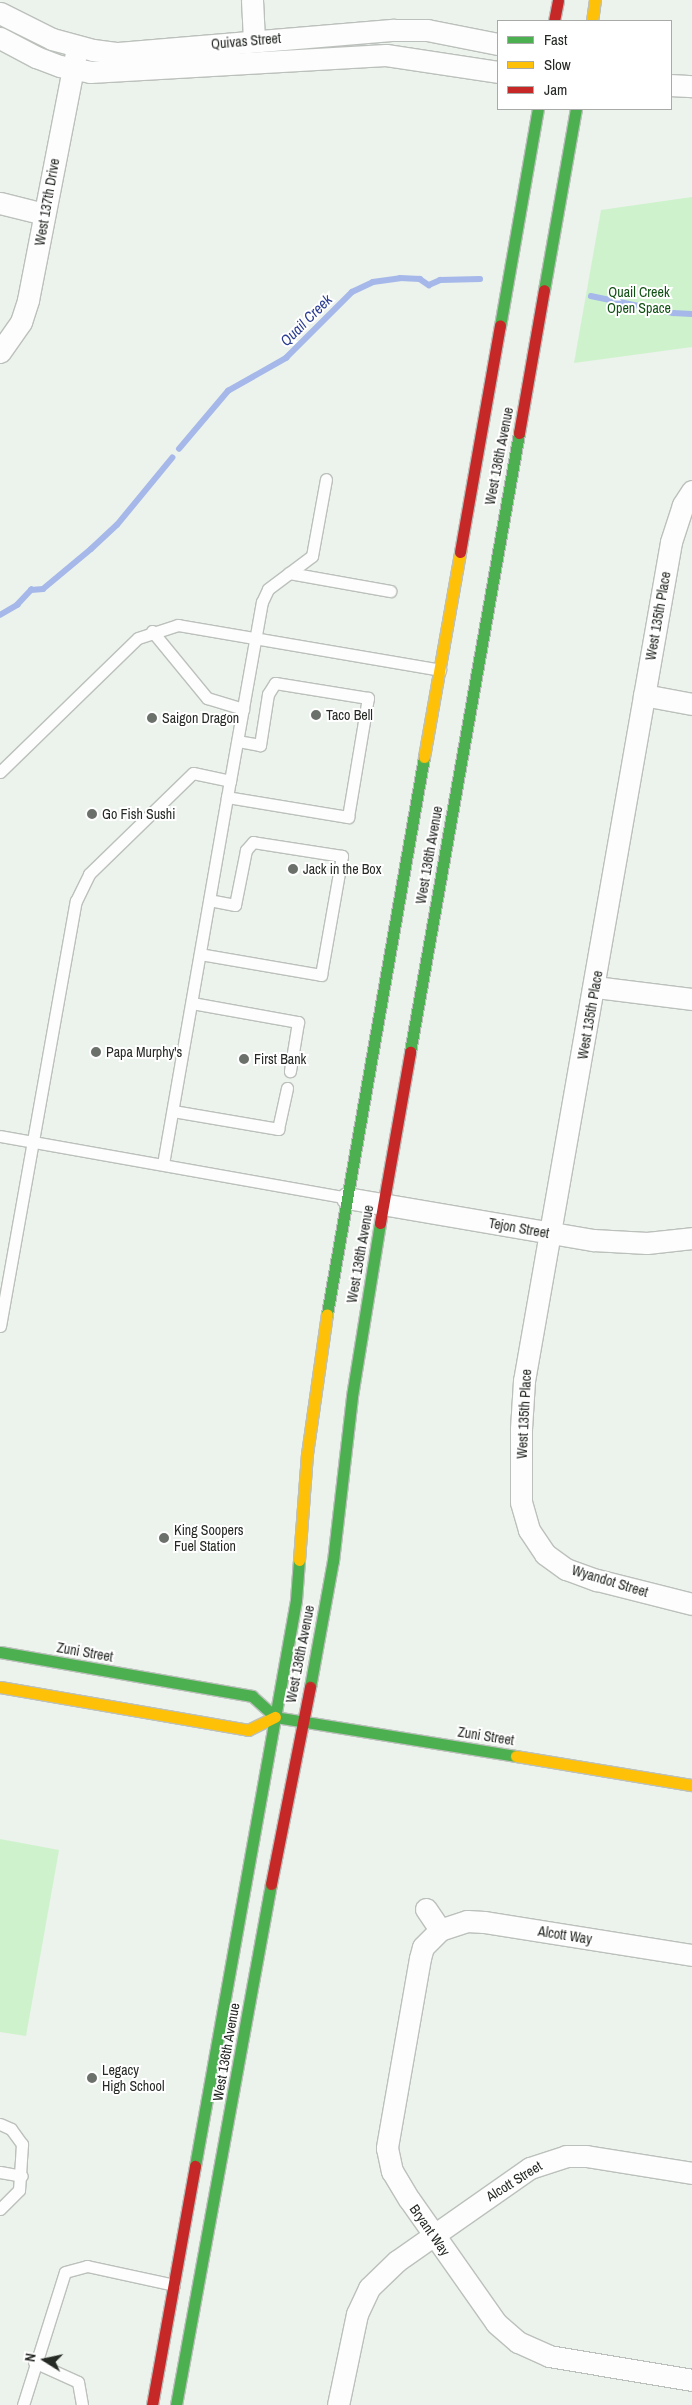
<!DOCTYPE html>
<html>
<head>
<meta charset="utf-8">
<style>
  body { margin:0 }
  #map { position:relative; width:692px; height:2405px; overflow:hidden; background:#ecf2ec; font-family:"Archivo Narrow",sans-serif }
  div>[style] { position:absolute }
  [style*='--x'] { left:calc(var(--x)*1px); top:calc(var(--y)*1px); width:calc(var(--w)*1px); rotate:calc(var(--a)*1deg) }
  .green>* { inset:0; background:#cef3cc }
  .stream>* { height:5.5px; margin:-2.75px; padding:0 2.75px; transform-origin:2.75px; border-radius:2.75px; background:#a5b8e9 }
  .roads { filter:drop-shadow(1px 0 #bcc0bc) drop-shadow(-1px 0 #bcc0bc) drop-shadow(0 1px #bcc0bc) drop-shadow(0 -1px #bcc0bc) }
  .lane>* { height:11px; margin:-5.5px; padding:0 5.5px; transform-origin:5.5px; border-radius:5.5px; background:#fcfdfc }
  .street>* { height:21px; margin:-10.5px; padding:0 10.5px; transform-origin:10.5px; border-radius:10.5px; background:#fcfdfc }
  .fast>* { height:11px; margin:-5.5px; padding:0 5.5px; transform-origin:5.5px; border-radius:5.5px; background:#4caf50 }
  .slow>* { height:11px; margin:-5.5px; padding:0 5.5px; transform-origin:5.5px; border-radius:5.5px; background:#ffc107 }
  .jam>* { height:11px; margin:-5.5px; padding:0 5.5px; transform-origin:5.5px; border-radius:5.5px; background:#c62828 }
  .dots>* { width:14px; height:14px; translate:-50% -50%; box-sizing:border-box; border:2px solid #fff; border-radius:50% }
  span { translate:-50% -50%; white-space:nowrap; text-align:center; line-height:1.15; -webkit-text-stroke:4px #fff; paint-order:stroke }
  .street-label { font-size:14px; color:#262a25 }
  .park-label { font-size:14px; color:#105113 }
  .poi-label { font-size:14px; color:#262a25 }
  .left { translate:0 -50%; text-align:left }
  .water-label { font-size:15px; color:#2b3d91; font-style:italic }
  .legend { position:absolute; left:497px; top:20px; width:175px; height:90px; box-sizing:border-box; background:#fff; border:1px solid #a8aaa8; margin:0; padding:6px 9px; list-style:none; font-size:15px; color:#262a25 }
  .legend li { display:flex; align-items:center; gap:10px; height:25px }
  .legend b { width:25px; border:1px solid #a8aaa8 }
  .north { position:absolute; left:20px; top:2335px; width:50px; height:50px; -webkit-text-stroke:4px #fff; paint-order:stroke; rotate:280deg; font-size:14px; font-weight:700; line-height:20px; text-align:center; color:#262a25 }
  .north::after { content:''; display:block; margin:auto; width:18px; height:22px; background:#262a25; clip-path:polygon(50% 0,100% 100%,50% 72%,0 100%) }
</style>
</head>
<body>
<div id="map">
  <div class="green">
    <div style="clip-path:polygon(692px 197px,692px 347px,574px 363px,601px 210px)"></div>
    <div style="clip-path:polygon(0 1839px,59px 1850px,26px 2036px,0 2032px)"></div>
  </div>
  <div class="stream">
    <div style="--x:591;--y:296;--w:84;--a:11.7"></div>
    <div style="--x:673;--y:313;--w:19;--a:3"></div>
    <div style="--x:179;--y:449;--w:76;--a:-49.8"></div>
    <div style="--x:228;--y:391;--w:67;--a:-29.6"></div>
    <div style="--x:286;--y:358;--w:93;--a:-45"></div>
    <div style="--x:352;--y:292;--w:23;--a:-25"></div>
    <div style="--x:373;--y:282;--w:27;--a:-8"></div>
    <div style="--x:400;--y:278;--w:20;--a:3"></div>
    <div style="--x:420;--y:279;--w:11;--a:34"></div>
    <div style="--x:429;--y:285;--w:12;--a:-24"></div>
    <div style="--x:440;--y:280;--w:40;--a:-1.4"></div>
    <div style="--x:0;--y:615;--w:20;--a:-30"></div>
    <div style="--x:17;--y:605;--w:21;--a:-47"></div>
    <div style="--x:31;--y:590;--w:12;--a:-5"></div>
    <div style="--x:43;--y:589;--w:62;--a:-39.8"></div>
    <div style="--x:91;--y:549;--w:35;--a:-43"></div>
    <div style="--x:117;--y:525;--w:87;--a:-50.6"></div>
  </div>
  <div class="roads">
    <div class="lane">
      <div style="--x:289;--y:573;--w:103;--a:10.1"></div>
      <div style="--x:152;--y:631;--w:87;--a:50.6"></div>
      <div style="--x:207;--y:698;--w:38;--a:17"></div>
      <div style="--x:0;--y:772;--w:192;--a:-44.2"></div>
      <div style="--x:138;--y:638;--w:42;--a:-18"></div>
      <div style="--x:178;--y:625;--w:266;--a:9.7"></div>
      <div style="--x:227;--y:797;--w:123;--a:9.4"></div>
      <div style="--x:348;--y:817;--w:121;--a:-80.5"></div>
      <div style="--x:368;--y:698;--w:94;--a:-170.8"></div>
      <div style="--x:275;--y:683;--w:13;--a:122"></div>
      <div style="--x:268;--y:694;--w:52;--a:98.9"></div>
      <div style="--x:260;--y:745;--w:22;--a:-170"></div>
      <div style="--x:200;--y:954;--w:123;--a:9.8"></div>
      <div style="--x:321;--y:975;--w:121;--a:-80"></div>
      <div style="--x:342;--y:856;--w:90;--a:-171.1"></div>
      <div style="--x:253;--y:842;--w:11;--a:131"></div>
      <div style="--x:246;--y:850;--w:56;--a:101.3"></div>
      <div style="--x:235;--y:905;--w:26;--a:-169"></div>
      <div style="--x:192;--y:1003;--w:108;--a:10.2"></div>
      <div style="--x:298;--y:1022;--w:50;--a:99.3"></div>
      <div style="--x:173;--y:1111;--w:107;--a:9.7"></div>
      <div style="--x:278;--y:1129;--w:42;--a:-77.6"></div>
      <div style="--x:0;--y:1136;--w:352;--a:10.1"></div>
      <div style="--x:163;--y:1164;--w:389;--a:-80.1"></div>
      <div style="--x:0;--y:1326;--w:432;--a:-79.9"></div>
      <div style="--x:76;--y:901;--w:30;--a:-64"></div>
      <div style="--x:89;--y:874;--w:145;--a:-44.2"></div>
      <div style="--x:193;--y:773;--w:38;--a:12"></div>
      <div style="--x:230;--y:781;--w:182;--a:-79.9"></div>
      <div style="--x:262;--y:602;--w:14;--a:-65"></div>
      <div style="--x:268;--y:589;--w:55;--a:-36.9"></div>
      <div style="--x:312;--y:556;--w:78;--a:-79.7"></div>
      <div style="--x:0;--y:2124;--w:12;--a:24"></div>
      <div style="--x:11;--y:2129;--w:19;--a:54"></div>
      <div style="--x:22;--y:2144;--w:46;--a:93.7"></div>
      <div style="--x:19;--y:2190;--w:27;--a:135"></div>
      <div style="--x:0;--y:2172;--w:22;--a:10"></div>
      <div style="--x:34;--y:2362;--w:48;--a:24.4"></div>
      <div style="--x:78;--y:2382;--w:23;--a:80"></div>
      <div style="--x:23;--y:2405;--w:139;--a:-72.5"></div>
      <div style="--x:65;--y:2272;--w:23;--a:-15"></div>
      <div style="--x:87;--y:2266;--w:89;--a:12.3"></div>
    </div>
    <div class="street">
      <div style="--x:252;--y:0;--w:40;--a:87.1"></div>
      <div style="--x:0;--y:13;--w:58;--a:26.6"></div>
      <div style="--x:52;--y:39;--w:42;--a:15"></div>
      <div style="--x:93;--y:50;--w:25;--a:7"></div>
      <div style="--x:118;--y:53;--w:277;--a:-4.8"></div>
      <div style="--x:394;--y:30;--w:33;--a:0"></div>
      <div style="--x:427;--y:30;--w:72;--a:11.2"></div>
      <div style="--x:0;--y:38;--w:41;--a:27.8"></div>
      <div style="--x:36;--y:57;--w:26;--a:21"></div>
      <div style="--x:60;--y:66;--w:31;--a:11"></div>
      <div style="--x:90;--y:72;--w:296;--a:-3.3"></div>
      <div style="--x:386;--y:55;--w:113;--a:8.6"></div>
      <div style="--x:671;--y:85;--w:21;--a:3"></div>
      <div style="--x:0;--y:203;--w:45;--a:14"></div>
      <div style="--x:0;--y:352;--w:37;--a:-55"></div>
      <div style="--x:21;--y:322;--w:23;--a:-72"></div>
      <div style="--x:28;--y:300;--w:251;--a:-79"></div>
      <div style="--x:692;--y:491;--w:17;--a:123"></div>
      <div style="--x:683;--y:505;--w:39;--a:108"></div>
      <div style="--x:671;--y:542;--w:852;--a:99.94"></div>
      <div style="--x:524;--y:1381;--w:48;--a:93.6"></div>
      <div style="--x:521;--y:1429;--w:73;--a:90"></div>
      <div style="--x:521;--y:1502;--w:29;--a:74"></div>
      <div style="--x:529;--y:1530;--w:29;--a:56"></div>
      <div style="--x:545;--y:1554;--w:26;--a:36"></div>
      <div style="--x:566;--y:1569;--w:33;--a:20"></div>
      <div style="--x:597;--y:1580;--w:98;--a:14.2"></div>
      <div style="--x:644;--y:695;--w:49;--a:10.6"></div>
      <div style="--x:595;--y:987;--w:98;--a:7.1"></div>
      <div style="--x:347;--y:1198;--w:250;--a:9.7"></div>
      <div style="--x:593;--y:1240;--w:54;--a:3.2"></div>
      <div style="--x:647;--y:1243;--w:45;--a:-6.3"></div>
      <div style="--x:426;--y:1909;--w:25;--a:56"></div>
      <div style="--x:692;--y:1955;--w:211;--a:-171"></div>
      <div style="--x:484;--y:1922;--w:17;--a:-177"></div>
      <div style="--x:467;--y:1921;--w:28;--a:162"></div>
      <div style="--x:440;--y:1930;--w:24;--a:135"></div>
      <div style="--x:423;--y:1947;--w:11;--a:105"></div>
      <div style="--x:420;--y:1958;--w:193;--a:99.9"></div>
      <div style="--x:387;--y:2148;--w:24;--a:78"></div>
      <div style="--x:392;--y:2171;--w:33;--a:59"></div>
      <div style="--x:409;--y:2199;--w:151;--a:54.9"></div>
      <div style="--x:496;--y:2323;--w:29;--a:41"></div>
      <div style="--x:518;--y:2342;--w:34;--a:24"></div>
      <div style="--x:549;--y:2356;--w:145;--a:9.5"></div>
      <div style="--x:338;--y:2405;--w:93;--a:-78.2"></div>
      <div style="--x:357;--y:2314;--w:29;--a:-65"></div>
      <div style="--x:369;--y:2288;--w:39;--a:-44"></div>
      <div style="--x:397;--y:2261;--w:162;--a:-35"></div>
      <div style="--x:530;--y:2168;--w:38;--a:-18"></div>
      <div style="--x:566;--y:2156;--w:20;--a:0"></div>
      <div style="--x:586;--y:2156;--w:107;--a:9.1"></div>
    </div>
    <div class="fast">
      <div style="--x:544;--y:290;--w:184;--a:-80"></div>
      <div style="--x:500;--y:326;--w:220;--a:-80.1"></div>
      <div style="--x:410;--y:1052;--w:629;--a:-80.01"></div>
      <div style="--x:327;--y:1314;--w:565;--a:-80.12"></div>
      <div style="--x:0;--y:1652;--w:256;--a:9.9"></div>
      <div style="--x:252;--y:1696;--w:31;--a:42"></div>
      <div style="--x:275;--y:1717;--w:244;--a:9.2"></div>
      <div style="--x:310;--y:1687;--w:128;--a:-79.7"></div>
      <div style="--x:333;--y:1561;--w:166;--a:-83.4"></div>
      <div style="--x:352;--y:1396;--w:175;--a:-80.8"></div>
      <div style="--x:195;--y:2166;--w:575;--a:-79.88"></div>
      <div style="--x:296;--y:1600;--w:40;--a:-85.7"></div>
      <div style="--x:176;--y:2405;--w:530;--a:-79.67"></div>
    </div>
    <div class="slow">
      <div style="--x:592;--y:21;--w:21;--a:-82"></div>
      <div style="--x:424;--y:757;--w:208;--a:-80"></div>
      <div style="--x:299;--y:1560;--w:106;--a:-85.7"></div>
      <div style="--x:307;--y:1454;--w:141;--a:-81.9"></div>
      <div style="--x:0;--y:1687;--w:252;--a:9.8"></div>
      <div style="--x:248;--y:1730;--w:30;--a:-26"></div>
      <div style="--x:516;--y:1756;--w:178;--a:9.4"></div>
    </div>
    <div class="jam">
      <div style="--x:554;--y:21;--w:21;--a:-79"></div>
      <div style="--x:519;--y:433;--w:145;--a:-80.1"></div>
      <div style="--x:460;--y:552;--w:230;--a:-80"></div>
      <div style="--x:380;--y:1223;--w:174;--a:-80"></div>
      <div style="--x:271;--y:1884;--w:201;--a:-78.8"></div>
      <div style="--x:152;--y:2405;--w:243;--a:-79.8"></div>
    </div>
  </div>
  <div class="dots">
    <div style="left:316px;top:715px;background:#6b706b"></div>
    <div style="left:152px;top:718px;background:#6b706b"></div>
    <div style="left:92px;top:814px;background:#6b706b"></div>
    <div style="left:293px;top:869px;background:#6b706b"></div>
    <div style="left:96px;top:1052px;background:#6b706b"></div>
    <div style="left:244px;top:1059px;background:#6b706b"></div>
    <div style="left:164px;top:1538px;background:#6b706b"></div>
    <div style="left:92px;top:2078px;background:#6b706b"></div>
  </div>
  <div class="street-label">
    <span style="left:246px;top:41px;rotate:-5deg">Quivas Street</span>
    <span style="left:47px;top:202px;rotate:-80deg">West 137th Drive</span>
    <span style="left:499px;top:456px;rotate:-79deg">West 136th Avenue</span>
    <span style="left:658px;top:616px;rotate:-80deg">West 135th Place</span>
    <span style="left:429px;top:855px;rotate:-80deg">West 136th Avenue</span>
    <span style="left:590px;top:1015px;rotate:-80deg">West 135th Place</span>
    <span style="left:519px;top:1228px;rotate:10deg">Tejon Street</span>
    <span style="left:360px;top:1254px;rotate:-80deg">West 136th Avenue</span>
    <span style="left:524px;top:1414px;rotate:-87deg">West 135th Place</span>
    <span style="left:610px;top:1581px;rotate:17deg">Wyandot Street</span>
    <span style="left:85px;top:1652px;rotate:10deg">Zuni Street</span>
    <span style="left:300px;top:1654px;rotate:-79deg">West 136th Avenue</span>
    <span style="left:486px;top:1736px;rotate:9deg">Zuni Street</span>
    <span style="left:565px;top:1935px;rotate:9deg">Alcott Way</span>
    <span style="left:226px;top:2052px;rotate:-80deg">West 136th Avenue</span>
    <span style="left:514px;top:2181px;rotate:-32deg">Alcott Street</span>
    <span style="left:430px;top:2230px;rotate:55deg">Bryant Way</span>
  </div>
  <div class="park-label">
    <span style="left:639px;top:300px">Quail Creek<br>Open Space</span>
  </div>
  <div class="poi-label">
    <span class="left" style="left:326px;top:715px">Taco Bell</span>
    <span class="left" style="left:162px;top:718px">Saigon Dragon</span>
    <span class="left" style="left:102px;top:814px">Go Fish Sushi</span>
    <span class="left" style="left:303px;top:869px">Jack in the Box</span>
    <span class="left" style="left:106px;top:1052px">Papa Murphy's</span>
    <span class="left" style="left:254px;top:1059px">First Bank</span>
    <span class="left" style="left:174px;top:1538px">King Soopers<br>Fuel Station</span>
    <span class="left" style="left:102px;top:2078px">Legacy<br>High School</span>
  </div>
  <div class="water-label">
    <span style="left:306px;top:320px;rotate:-45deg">Quail Creek</span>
  </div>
  <ul class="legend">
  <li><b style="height:6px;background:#4caf50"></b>Fast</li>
  <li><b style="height:6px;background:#ffc107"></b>Slow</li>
  <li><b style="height:6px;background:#c62828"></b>Jam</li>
  </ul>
  <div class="north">N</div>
</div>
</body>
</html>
